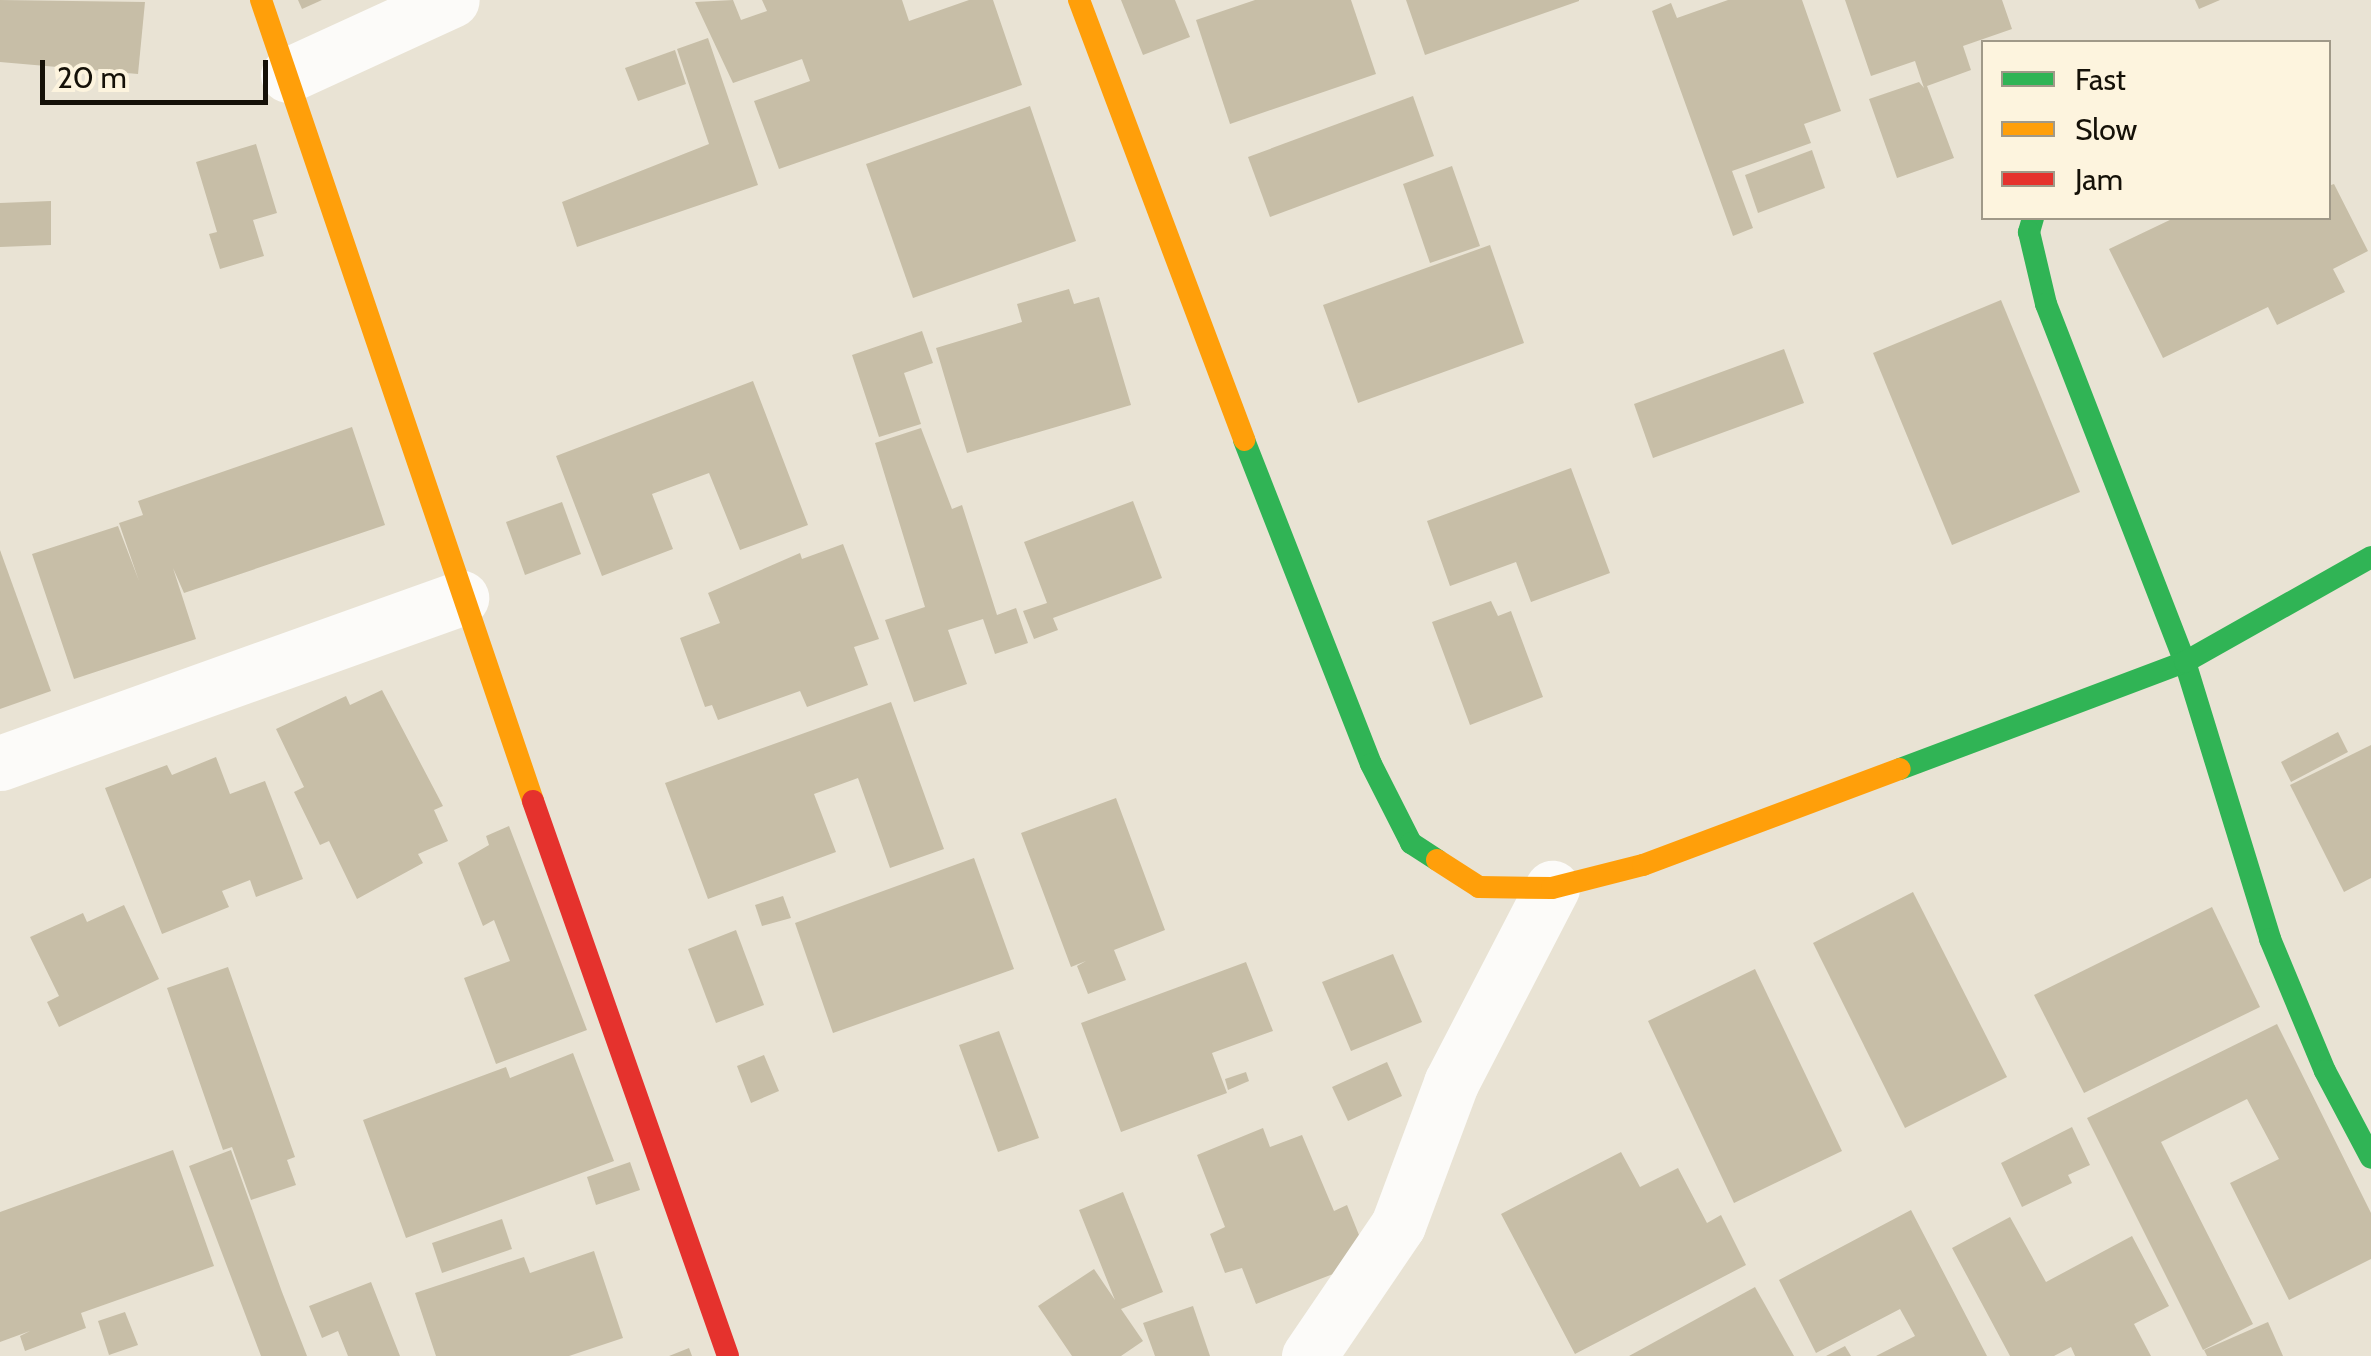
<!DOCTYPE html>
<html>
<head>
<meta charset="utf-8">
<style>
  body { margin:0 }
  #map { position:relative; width:2371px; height:1356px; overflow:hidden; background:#e9e3d4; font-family:Cabin,sans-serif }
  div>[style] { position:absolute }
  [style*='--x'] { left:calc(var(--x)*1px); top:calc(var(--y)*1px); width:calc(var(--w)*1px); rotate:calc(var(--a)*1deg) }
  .building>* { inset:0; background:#c7bea7 }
  .street>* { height:55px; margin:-27.5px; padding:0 27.5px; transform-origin:27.5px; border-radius:27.5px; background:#fcfbf9 }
  .fast>* { height:22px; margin:-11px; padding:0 11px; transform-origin:11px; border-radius:11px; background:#30b455 }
  .slow>* { height:22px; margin:-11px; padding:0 11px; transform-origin:11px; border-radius:11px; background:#ff9f0a }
  .jam>* { height:22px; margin:-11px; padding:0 11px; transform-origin:11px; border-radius:11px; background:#e5322d }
  span { translate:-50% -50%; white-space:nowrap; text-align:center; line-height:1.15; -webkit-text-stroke:10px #fdf4de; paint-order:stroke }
  .legend { position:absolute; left:1981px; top:40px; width:350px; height:180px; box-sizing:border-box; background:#fdf4de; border:2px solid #a09988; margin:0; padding:12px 18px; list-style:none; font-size:30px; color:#151108 }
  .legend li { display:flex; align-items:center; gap:20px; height:50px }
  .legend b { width:50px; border:2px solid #a09988 }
  .scale { position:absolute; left:40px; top:60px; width:228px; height:45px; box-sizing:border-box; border:5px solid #151108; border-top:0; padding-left:12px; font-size:30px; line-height:35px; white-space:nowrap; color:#151108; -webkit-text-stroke:8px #fdf4de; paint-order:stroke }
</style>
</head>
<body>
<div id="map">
  <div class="building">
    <div style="clip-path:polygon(0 0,145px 2px,138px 74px,0 62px)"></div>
    <div style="clip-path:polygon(298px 0,322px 0,302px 9px)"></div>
    <div style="clip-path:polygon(733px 0,741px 20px,767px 11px,762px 0,902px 0,909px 21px,969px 0,993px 0,1022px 85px,779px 169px,754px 101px,810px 81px,802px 59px,733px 83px,695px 2px)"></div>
    <div style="clip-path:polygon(1121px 0,1175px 0,1190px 37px,1143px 55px)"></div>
    <div style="clip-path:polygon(1255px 0,1351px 0,1376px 74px,1230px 124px,1196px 20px)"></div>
    <div style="clip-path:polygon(1406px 0,1579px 0,1579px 1px,1425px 55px)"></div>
    <div style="clip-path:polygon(1728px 0,1802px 0,1841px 111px,1804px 124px,1811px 143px,1732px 171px,1753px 228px,1733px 236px,1652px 11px,1671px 3px,1677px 18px)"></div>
    <div style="clip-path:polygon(1845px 0,2002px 0,2012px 29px,1963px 46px,1971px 70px,1927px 86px,1954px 158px,1897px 178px,1869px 99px,1919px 82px,1924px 88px,1915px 61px,1871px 76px)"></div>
    <div style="clip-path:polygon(2195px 0,2220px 0,2199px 9px)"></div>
    <div style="clip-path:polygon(708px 38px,758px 185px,577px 247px,562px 202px,709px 144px,677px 49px)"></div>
    <div style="clip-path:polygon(675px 50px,686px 84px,638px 101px,625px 68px)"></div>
    <div style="clip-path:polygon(1413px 96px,1434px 156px,1270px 217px,1248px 157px)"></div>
    <div style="clip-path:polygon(1030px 106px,1076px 241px,913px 298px,866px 164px)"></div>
    <div style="clip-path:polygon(256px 144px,277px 213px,253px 220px,264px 256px,220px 269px,209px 234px,217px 232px,196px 162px)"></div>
    <div style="clip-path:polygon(1812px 150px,1825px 188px,1758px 213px,1745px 175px)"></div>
    <div style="clip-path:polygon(1452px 166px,1480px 246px,1430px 263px,1403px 184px)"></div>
    <div style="clip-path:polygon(2334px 184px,2368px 251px,2333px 269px,2345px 292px,2277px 325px,2268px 307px,2163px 358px,2109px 249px,2174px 218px,2328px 218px,2328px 186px)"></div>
    <div style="clip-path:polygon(51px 201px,51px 245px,0 247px,0 203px)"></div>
    <div style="clip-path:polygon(1490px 245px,1524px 343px,1358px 403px,1323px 305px)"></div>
    <div style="clip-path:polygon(1069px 289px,1074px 304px,1099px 297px,1131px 405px,967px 453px,936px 348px,1022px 322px,1017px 304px)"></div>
    <div style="clip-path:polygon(2001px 300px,2080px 492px,1952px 545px,1873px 353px)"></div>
    <div style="clip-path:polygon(922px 331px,933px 363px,904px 373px,921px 424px,879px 437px,852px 355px)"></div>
    <div style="clip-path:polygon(1784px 349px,1804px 403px,1653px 458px,1634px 404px)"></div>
    <div style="clip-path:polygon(753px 381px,808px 525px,740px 550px,709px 473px,652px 494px,673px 549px,602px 576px,556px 456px)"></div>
    <div style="clip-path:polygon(352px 427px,385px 525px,184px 593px,173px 568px,196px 639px,74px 679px,32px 554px,118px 526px,139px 581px,119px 523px,143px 515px,138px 501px)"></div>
    <div style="clip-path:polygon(921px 428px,952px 509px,962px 505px,997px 615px,1016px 608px,1028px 643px,995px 654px,983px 619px,948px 630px,967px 684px,914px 702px,885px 620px,925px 607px,875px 443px)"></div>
    <div style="clip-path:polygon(1571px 468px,1610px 573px,1531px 602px,1516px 562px,1450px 586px,1427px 521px)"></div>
    <div style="clip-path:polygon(1133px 501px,1162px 578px,1053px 618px,1058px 630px,1034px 639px,1023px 611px,1047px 603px,1024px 542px)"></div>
    <div style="clip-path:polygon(562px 502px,581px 554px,525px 575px,506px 522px)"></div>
    <div style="clip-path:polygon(843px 544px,879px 639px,854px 647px,868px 685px,807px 707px,800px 691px,718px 720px,712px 705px,705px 707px,680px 638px,720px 623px,708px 593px,800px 553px,802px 559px)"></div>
    <div style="clip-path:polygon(0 550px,51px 691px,0 709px)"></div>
    <div style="clip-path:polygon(1491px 601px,1498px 616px,1511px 611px,1543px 697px,1470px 725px,1432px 622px)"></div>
    <div style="clip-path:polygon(382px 690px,443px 806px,434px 810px,448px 841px,418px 854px,423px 863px,357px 899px,329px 841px,320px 845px,294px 792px,304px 787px,276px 729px,346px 696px,350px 705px)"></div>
    <div style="clip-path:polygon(891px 702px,944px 849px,890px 868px,858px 778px,814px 794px,836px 852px,708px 899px,665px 783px)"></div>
    <div style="clip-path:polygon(2338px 732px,2348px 752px,2291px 782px,2281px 762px)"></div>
    <div style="clip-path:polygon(2371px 745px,2371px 878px,2344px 892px,2290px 785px)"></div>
    <div style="clip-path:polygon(216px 757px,230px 794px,265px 781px,303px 879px,256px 897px,250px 880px,222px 891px,229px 907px,162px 934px,105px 788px,167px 765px,172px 775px)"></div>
    <div style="clip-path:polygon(1116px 798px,1165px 930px,1114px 950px,1126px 980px,1088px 994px,1077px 966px,1086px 961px,1071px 967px,1021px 833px)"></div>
    <div style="clip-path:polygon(509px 826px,587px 1030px,496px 1064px,464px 978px,510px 961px,494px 920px,483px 926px,458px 863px,489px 845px,486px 836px)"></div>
    <div style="clip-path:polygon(974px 858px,1014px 969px,833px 1033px,795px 923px)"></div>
    <div style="clip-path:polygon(1913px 892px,2007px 1077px,1905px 1128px,1813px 943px)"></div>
    <div style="clip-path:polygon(783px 896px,791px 918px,762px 926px,755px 905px)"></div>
    <div style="clip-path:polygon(124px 905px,159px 979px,59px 1027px,47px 1002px,59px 996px,30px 937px,83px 913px,87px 922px)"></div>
    <div style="clip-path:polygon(2212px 907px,2260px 1007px,2084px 1093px,2034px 995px)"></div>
    <div style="clip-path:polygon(736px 930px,764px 1005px,716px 1023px,688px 949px)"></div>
    <div style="clip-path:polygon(1393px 954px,1422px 1022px,1351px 1051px,1322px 982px)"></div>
    <div style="clip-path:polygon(1246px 962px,1273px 1031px,1212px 1053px,1227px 1093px,1121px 1132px,1081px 1023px)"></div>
    <div style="clip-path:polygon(228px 967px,295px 1157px,287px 1160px,296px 1185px,251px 1200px,232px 1147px,223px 1150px,167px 988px)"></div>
    <div style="clip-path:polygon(1755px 969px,1842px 1151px,1734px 1203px,1648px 1021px)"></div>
    <div style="clip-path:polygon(2277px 1024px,2371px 1213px,2371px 1259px,2289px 1300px,2230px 1183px,2279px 1159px,2247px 1099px,2161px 1142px,2253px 1324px,2203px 1350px,2087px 1118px)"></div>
    <div style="clip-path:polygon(999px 1031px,1039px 1138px,998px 1152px,959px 1045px)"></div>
    <div style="clip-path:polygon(573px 1053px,614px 1161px,406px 1238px,363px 1120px,506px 1067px,510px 1078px)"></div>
    <div style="clip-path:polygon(764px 1055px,779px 1091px,751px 1103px,737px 1066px)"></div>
    <div style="clip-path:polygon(1387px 1062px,1402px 1096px,1348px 1121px,1332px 1087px)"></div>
    <div style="clip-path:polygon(1246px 1072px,1249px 1081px,1228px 1090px,1225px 1079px)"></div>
    <div style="clip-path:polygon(2072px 1127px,2090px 1165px,2068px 1175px,2072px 1183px,2022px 1207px,2001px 1163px)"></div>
    <div style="clip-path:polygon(1263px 1128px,1270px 1147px,1302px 1135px,1334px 1211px,1347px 1205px,1369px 1260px,1256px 1304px,1242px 1268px,1225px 1273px,1210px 1234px,1225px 1227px,1197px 1155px)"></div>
    <div style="clip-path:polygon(173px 1150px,214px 1266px,81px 1313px,86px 1328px,25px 1351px,20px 1336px,30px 1331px,0 1342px,0 1212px)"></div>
    <div style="clip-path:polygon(231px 1150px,282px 1292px,307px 1356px,261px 1356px,189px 1166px)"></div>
    <div style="clip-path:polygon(1621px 1152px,1640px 1187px,1678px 1168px,1707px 1223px,1721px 1215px,1746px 1265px,1575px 1354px,1501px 1214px)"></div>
    <div style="clip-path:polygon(630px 1162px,640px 1190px,596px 1205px,587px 1177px)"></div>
    <div style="clip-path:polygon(1123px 1192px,1163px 1292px,1121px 1309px,1143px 1341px,1121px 1356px,1072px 1356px,1038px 1306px,1094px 1269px,1115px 1300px,1079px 1210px)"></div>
    <div style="clip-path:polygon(1911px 1210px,1987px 1356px,1876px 1356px,1915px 1336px,1900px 1309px,1816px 1353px,1779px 1280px)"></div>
    <div style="clip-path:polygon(2010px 1217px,2046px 1282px,2132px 1236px,2169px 1306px,2134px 1324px,2151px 1356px,2075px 1356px,2071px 1347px,2054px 1356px,2010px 1356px,1952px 1248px)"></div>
    <div style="clip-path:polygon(502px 1219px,512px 1249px,442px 1273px,432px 1243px)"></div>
    <div style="clip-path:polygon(594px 1251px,623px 1338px,569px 1356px,436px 1356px,415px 1293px,524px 1257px,530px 1273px)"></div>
    <div style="clip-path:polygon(371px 1282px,400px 1356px,348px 1356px,338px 1331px,322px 1338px,309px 1306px)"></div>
    <div style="clip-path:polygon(1755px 1287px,1794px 1356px,1629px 1356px)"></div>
    <div style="clip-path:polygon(1193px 1306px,1210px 1356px,1155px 1356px,1143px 1323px)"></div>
    <div style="clip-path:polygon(125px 1312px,138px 1345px,109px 1355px,98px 1321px)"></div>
    <div style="clip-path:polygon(2268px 1322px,2283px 1356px,2207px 1356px,2204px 1350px)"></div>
    <div style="clip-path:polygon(1845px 1346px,1851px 1356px,1826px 1356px)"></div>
    <div style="clip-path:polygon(689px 1348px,692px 1356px,669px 1356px)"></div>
  </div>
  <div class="street">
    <div style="--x:288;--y:75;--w:180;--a:-24.6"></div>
    <div style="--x:0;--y:763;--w:490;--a:-19.7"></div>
    <div style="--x:1309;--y:1356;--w:158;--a:-55.8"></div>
    <div style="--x:1398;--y:1225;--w:152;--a:-69.5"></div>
    <div style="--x:1451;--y:1083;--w:220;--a:-62.6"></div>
  </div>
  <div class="fast">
    <div style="--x:2033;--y:218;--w:15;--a:106"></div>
    <div style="--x:2029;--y:232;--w:74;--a:76.7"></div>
    <div style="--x:2046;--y:304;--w:384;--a:68.8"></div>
    <div style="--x:2185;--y:662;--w:290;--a:72.9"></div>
    <div style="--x:2270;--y:939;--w:143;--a:67.4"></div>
    <div style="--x:2325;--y:1071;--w:98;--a:62.1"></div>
    <div style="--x:1244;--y:440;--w:348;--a:68.6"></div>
    <div style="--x:1371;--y:764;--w:89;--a:63.1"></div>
    <div style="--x:1411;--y:843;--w:31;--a:33"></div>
    <div style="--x:1900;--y:769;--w:304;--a:-20.6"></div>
    <div style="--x:2185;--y:662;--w:214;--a:-29.4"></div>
  </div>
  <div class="slow">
    <div style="--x:261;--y:0;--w:846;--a:71.24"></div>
    <div style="--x:1079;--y:0;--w:470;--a:69.4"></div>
    <div style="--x:1437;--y:860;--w:50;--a:32.7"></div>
    <div style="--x:1479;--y:887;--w:73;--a:0.8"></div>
    <div style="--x:1552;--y:888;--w:94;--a:-14.2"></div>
    <div style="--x:1643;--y:865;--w:274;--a:-20.5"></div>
  </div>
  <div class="jam">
    <div style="--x:533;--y:801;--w:588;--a:70.64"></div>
  </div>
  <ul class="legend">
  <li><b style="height:12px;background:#30b455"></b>Fast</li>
  <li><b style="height:12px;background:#ff9f0a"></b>Slow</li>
  <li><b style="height:12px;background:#e5322d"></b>Jam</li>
  </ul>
  <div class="scale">20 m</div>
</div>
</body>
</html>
